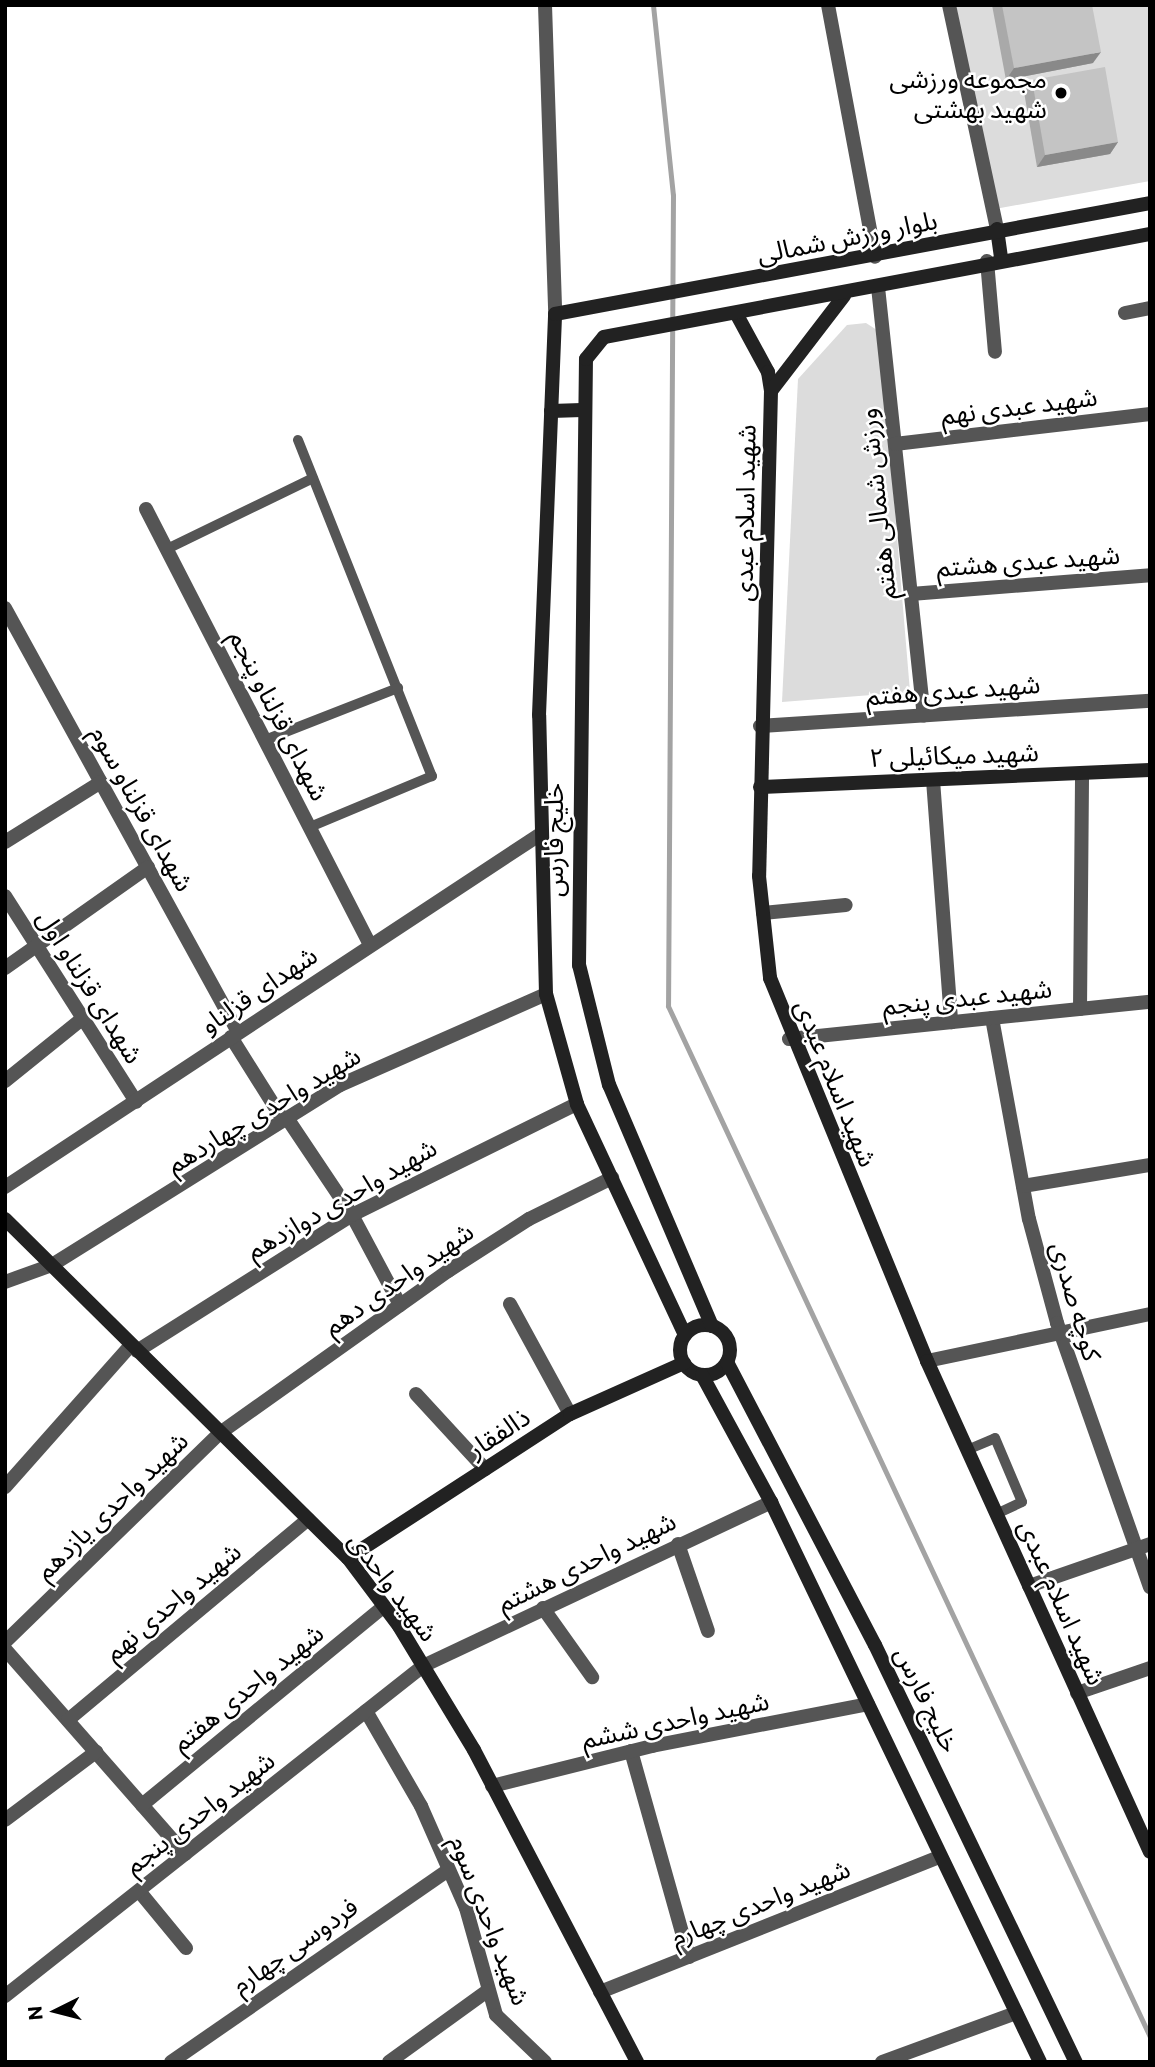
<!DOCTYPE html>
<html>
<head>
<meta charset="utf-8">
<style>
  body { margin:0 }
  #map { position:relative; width:1155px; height:2067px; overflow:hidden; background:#fff; font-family:Commissioner,"Noto Sans Arabic",sans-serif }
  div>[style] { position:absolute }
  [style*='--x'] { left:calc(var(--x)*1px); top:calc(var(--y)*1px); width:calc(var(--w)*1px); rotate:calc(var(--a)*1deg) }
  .green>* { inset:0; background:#dcdcdc }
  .stream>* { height:5px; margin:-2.5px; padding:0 2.5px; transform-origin:2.5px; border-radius:2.5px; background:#a3a3a3 }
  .lane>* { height:10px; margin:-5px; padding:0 5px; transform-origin:5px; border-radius:5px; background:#555 }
  .street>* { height:14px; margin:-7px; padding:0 7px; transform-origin:7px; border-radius:7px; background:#555 }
  .secondary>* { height:14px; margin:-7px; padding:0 7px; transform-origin:7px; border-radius:7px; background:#222 }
  .secondary>.ring { margin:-7px; padding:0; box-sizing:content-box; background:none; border:14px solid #222; border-radius:50% }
  .wall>* { inset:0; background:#a9a9a9 }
  .shaded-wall>* { inset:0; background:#898989 }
  .building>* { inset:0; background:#c4c4c4 }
  .dots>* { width:19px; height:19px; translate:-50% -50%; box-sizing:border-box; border:4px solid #fff; border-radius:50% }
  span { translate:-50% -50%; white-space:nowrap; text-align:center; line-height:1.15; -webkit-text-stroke:5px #fff; paint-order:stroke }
  .poi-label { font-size:26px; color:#000 }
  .right { translate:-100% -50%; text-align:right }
  .street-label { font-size:26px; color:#000 }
  .frame { position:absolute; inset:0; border:7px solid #000; pointer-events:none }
  .north { position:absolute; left:21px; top:1976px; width:70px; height:70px; -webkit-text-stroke:5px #fff; paint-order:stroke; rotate:264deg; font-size:19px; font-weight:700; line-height:28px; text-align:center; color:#000 }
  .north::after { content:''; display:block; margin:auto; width:24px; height:32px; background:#000; clip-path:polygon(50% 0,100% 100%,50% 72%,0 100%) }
</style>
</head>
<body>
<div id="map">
  <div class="green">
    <div style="clip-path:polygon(956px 5px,1150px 5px,1150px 181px,995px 209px)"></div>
    <div style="clip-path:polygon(866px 323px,880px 332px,910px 692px,782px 702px,798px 379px,847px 325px)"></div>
  </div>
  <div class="stream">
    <div style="--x:653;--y:5;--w:191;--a:84"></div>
    <div style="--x:673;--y:195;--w:811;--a:90.35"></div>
    <div style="--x:668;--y:1006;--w:1138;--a:64.94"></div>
  </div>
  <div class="lane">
    <div style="--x:298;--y:440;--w:362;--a:68.3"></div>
    <div style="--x:432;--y:776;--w:132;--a:157.3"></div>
    <div style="--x:167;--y:549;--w:162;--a:-25.9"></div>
    <div style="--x:265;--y:740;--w:143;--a:-21.4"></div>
    <div style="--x:967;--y:1450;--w:30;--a:-23"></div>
    <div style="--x:995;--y:1438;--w:69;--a:67.1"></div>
    <div style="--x:1022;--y:1502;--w:29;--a:155"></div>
  </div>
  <div class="street">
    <div style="--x:545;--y:5;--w:309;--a:88.1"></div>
    <div style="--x:828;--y:5;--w:256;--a:79.4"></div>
    <div style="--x:949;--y:5;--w:229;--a:77.9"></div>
    <div style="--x:987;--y:261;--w:91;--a:85"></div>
    <div style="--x:878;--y:287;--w:431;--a:83.9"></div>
    <div style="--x:1125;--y:313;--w:25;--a:-11"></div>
    <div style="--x:895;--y:444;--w:257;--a:-6.7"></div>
    <div style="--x:146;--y:509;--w:489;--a:62.8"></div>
    <div style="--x:911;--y:594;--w:240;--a:-4.5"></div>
    <div style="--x:5;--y:608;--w:483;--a:61.2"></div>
    <div style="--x:760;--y:726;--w:391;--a:-3.7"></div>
    <div style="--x:933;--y:780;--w:243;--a:85.7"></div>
    <div style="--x:5;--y:842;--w:113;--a:-32"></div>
    <div style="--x:5;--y:896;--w:244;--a:57.5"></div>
    <div style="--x:763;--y:913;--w:83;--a:-5.5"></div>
    <div style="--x:5;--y:968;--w:175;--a:-35.2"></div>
    <div style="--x:1080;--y:1009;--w:236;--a:-89.5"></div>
    <div style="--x:992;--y:1018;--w:204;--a:79.6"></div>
    <div style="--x:1029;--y:1219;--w:108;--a:74.9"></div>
    <div style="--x:1057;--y:1323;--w:280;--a:70.6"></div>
    <div style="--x:231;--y:1037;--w:98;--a:57.9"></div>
    <div style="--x:789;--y:1039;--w:363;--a:-5.9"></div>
    <div style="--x:5;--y:1081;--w:100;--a:-38.9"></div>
    <div style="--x:287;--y:1118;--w:117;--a:56.2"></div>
    <div style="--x:352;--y:1215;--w:102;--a:61.9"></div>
    <div style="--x:1023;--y:1186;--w:129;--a:-9.4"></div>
    <div style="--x:5;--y:1187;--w:640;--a:-33.39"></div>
    <div style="--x:5;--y:1282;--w:50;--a:-19.9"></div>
    <div style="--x:52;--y:1265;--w:340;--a:-32"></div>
    <div style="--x:340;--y:1085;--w:225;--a:-23.8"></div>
    <div style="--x:510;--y:1304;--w:125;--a:61.4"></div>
    <div style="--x:137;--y:1351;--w:254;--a:-32.3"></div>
    <div style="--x:352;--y:1215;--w:251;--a:-26.3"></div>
    <div style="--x:927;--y:1361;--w:228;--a:-11.9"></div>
    <div style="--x:416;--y:1394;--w:102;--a:47.4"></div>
    <div style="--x:5;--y:1487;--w:190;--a:-48.4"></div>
    <div style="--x:678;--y:1544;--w:92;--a:71"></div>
    <div style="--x:1029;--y:1586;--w:128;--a:-19.1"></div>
    <div style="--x:543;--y:1608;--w:85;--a:54.6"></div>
    <div style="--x:5;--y:1642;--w:300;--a:-44.2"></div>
    <div style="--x:220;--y:1433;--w:280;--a:-35.4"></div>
    <div style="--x:448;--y:1271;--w:96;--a:-32.7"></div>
    <div style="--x:529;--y:1219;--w:93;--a:-26.3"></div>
    <div style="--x:5;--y:1649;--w:273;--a:48.7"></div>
    <div style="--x:1077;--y:1693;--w:77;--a:-18.9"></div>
    <div style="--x:366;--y:1711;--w:110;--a:59.9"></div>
    <div style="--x:421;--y:1806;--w:111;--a:66.2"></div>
    <div style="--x:466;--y:1908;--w:111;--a:74.3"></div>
    <div style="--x:496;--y:2015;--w:68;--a:43.8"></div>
    <div style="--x:68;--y:1720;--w:313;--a:-39.9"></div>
    <div style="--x:631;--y:1751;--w:214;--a:74.3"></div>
    <div style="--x:492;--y:1786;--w:165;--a:-14"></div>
    <div style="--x:652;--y:1746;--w:220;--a:-11"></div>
    <div style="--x:142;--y:1805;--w:313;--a:-39.4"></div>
    <div style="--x:5;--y:1820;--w:114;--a:-36.8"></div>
    <div style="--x:139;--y:1891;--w:74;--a:50.5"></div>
    <div style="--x:600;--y:1992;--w:365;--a:-21.7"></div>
    <div style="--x:5;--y:1996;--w:533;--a:-38.29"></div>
    <div style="--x:423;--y:1666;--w:385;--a:-25.2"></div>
    <div style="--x:171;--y:2062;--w:336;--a:-34.7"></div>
    <div style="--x:389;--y:2062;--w:121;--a:-35.9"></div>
    <div style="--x:882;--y:2062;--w:143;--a:-20.1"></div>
  </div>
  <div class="secondary">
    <div style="--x:997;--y:229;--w:30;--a:82"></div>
    <div style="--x:737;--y:315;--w:65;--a:61.5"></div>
    <div style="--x:768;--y:372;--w:19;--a:81"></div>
    <div style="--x:771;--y:391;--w:485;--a:91.4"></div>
    <div style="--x:759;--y:876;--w:103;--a:83.8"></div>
    <div style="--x:770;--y:978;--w:414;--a:67.7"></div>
    <div style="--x:927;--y:1361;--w:539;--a:65.57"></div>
    <div style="--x:771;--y:391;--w:120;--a:-52.5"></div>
    <div style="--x:551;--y:411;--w:31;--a:-2"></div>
    <div style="--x:760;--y:787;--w:390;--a:-2.5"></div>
    <div style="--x:5;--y:1219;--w:482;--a:44.7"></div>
    <div style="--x:348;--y:1558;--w:85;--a:53.1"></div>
    <div style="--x:399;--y:1626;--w:145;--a:58.8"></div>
    <div style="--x:474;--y:1750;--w:352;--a:62.4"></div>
    <div class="ring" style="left:680px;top:1325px;width:36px;height:36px"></div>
    <div style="--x:712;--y:1326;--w:262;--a:-113.1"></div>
    <div style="--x:609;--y:1085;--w:124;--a:-104"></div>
    <div style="--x:579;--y:965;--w:606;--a:-89.34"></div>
    <div style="--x:586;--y:359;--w:28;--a:-51"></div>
    <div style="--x:604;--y:337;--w:556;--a:-10.68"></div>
    <div style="--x:685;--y:1335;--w:255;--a:-115.1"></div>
    <div style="--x:577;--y:1104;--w:114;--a:-105.7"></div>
    <div style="--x:546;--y:994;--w:279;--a:-91.4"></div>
    <div style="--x:539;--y:715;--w:401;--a:-87.7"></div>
    <div style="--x:555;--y:314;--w:605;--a:-10.57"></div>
    <div style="--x:727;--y:1362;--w:319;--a:62.4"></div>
    <div style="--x:875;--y:1645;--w:463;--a:64.3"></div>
    <div style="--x:702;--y:1375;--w:145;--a:61.5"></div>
    <div style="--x:771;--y:1502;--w:621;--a:64.34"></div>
    <div style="--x:348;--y:1558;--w:265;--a:-33"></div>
    <div style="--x:570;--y:1414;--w:125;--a:-24.1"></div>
  </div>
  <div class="wall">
    <div style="clip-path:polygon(992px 5px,1092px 5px,1093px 63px,1006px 80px)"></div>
    <div style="clip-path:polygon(1032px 80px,1118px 142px,1110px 154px,1037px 167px,1024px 92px)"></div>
  </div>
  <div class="shaded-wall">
    <div style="clip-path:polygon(1101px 52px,1093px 63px,1006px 80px,1014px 68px)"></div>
    <div style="clip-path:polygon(1118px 142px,1110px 154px,1037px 167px,1045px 155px)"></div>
  </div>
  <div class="building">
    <div style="clip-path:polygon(1002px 5px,1092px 5px,1101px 52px,1014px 68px)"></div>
    <div style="clip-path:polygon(1105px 67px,1118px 142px,1045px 155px,1032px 80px)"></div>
  </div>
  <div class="dots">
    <div style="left:1061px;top:93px;background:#000"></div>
  </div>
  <div class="poi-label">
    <span class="right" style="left:1047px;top:93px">مجموعه ورزشی<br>شهید بهشتی</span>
  </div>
  <div class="street-label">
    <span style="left:847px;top:236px;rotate:-11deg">بلوار ورزش شمالی</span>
    <span style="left:1019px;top:405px;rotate:-7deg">شهید عبدی نهم</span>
    <span style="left:876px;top:504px;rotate:-96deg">ورزش شمالی هفتم</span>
    <span style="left:744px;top:513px;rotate:-89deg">شهید اسلام عبدی</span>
    <span style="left:1028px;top:560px;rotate:-4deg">شهید عبدی هشتم</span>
    <span style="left:953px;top:689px;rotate:-4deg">شهید عبدی هفتم</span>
    <span style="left:280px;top:715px;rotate:63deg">شهدای قزلناو پنجم</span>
    <span style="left:954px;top:754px;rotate:-2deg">شهید میکائیلی ۲</span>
    <span style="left:143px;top:808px;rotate:61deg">شهدای قزلناو سوم</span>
    <span style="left:553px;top:840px;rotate:-90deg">خلیج فارس</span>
    <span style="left:91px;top:986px;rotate:58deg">شهدای قزلناو اول</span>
    <span style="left:258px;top:989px;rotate:-34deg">شهدای قزلناو</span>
    <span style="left:967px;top:996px;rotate:-6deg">شهید عبدی پنجم</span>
    <span style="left:837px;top:1083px;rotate:68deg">شهید اسلام عبدی</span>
    <span style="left:263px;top:1109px;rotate:-31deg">شهید واحدی چهاردهم</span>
    <span style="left:341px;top:1198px;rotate:-30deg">شهید واحدی دوازدهم</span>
    <span style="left:398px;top:1278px;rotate:-35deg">شهید واحدی دهم</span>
    <span style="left:1077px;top:1301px;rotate:74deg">کوچه صدری</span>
    <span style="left:498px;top:1432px;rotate:-33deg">ذالفقار</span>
    <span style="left:111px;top:1505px;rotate:-44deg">شهید واحدی یازدهم</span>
    <span style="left:586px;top:1561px;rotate:-26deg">شهید واحدی هشتم</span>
    <span style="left:394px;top:1586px;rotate:53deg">شهید واحدی</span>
    <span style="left:172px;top:1601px;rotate:-40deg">شهید واحدی نهم</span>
    <span style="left:1063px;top:1602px;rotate:66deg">شهید اسلام عبدی</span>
    <span style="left:247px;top:1687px;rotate:-39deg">شهید واحدی هفتم</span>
    <span style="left:928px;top:1699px;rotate:64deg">خلیج فارس</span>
    <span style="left:675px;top:1719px;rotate:-12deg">شهید واحدی ششم</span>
    <span style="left:199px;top:1812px;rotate:-38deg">شهید واحدی پنجم</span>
    <span style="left:760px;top:1902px;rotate:-22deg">شهید واحدی چهارم</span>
    <span style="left:491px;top:1920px;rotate:69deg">شهید واحدی سوم</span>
    <span style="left:294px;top:1945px;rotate:-35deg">فردوسی چهارم</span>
  </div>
  <div class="frame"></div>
  <div class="north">N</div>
</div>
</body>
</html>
